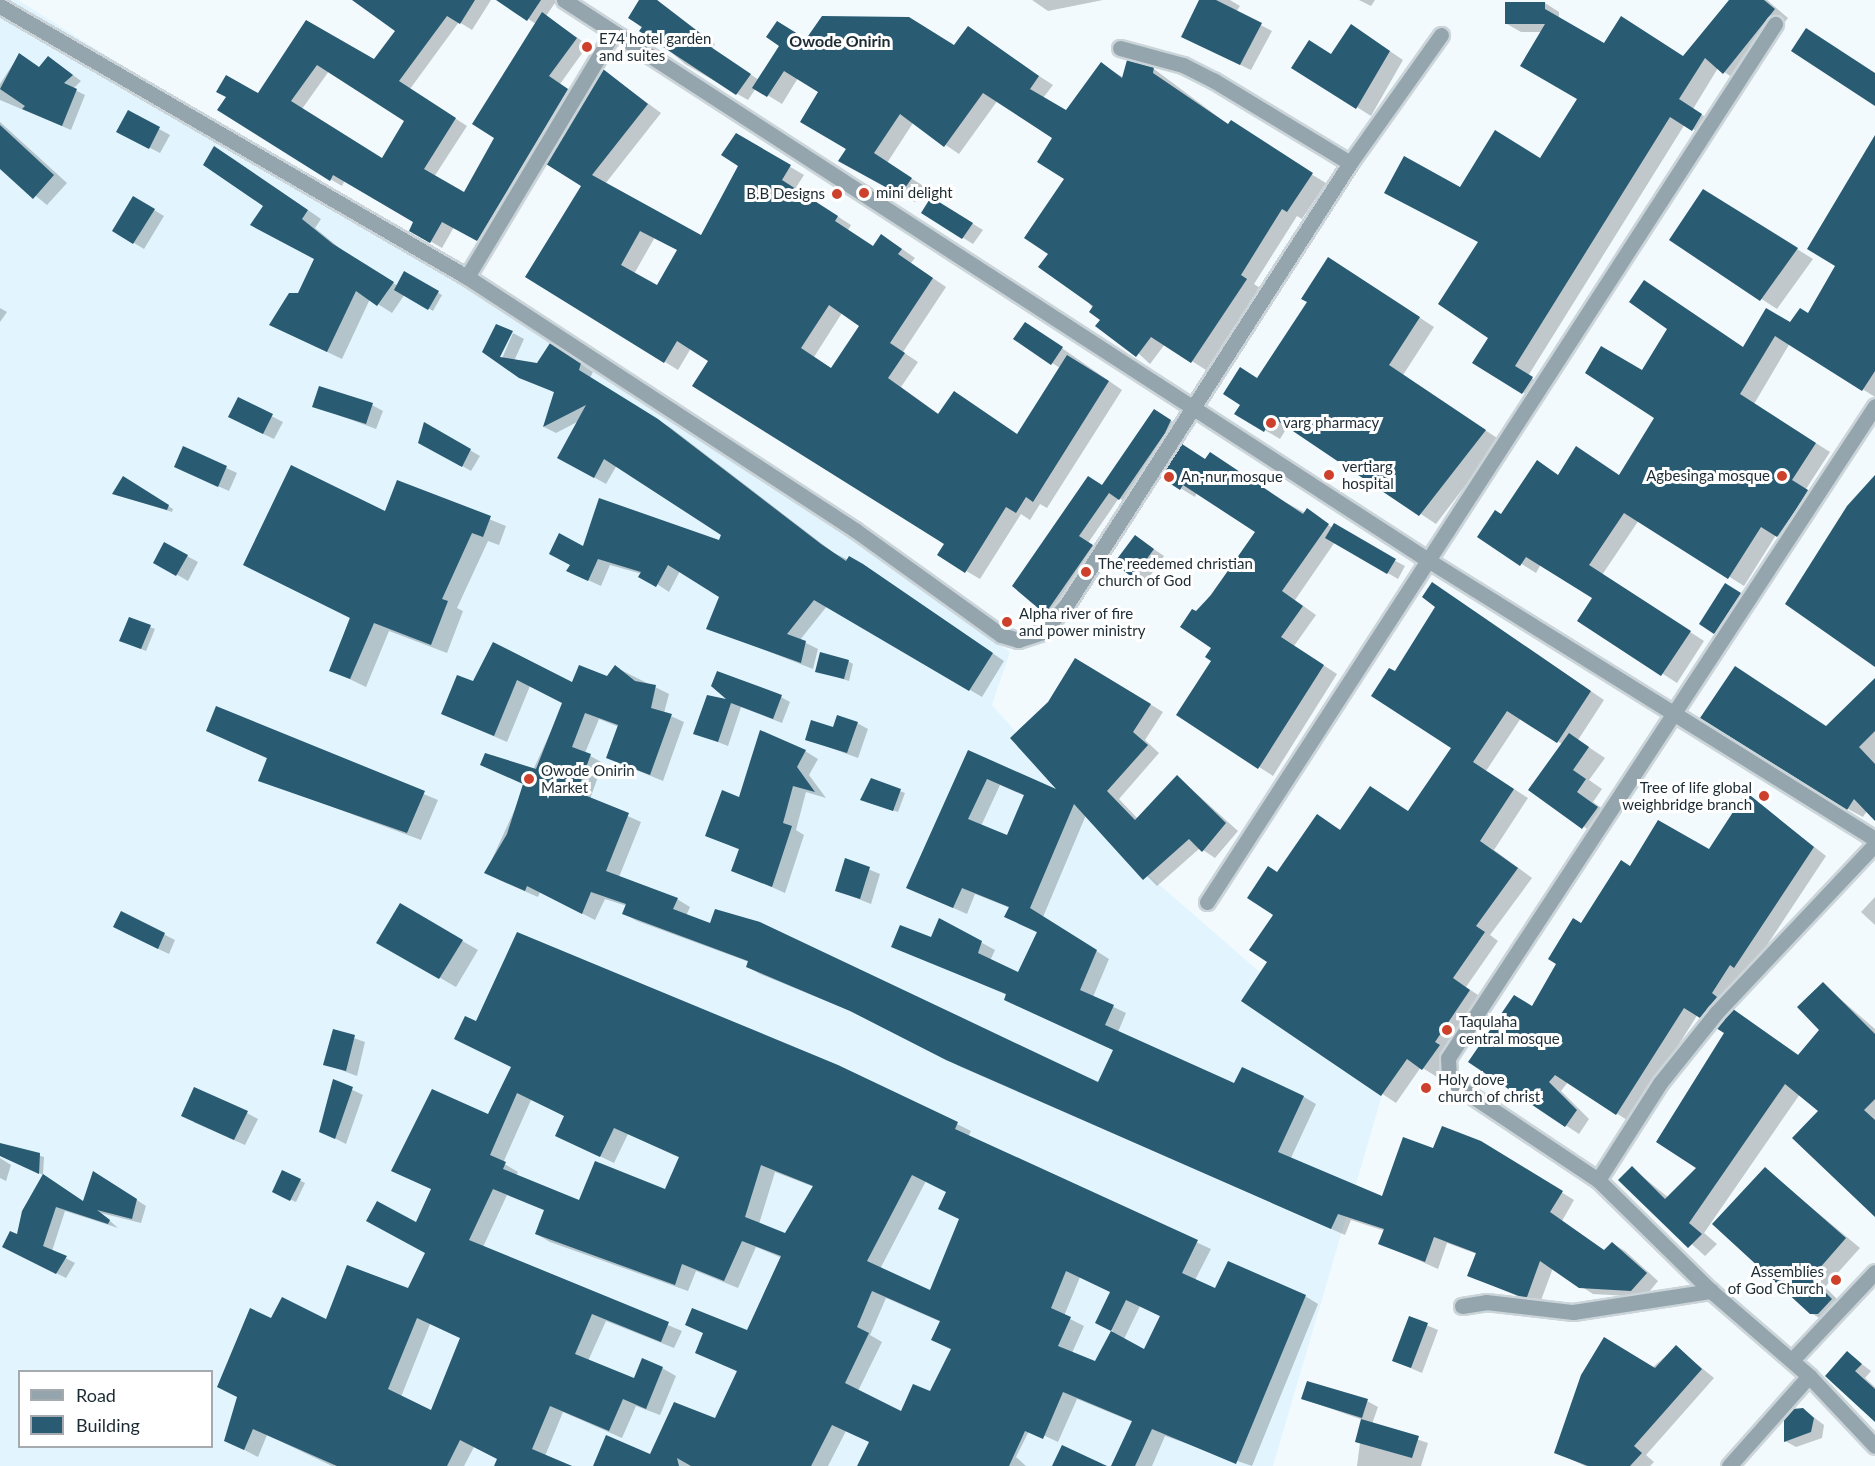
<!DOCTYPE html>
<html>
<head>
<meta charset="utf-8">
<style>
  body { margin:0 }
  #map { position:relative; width:1875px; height:1466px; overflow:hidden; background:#f2fafe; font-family:Lato,sans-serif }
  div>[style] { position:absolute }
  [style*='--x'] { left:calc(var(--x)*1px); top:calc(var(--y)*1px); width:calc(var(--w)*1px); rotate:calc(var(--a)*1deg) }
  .built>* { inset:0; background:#e2f5fe }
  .shadow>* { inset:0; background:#0003 }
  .building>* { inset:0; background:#295b72 }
  .roads { filter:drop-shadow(2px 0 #cbd5d9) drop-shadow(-2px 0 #cbd5d9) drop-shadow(0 2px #cbd5d9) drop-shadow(0 -2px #cbd5d9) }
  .minor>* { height:15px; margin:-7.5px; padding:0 7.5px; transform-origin:7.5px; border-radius:7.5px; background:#95a5ae }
  .dots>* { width:16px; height:16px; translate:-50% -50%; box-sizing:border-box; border:3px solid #fff; border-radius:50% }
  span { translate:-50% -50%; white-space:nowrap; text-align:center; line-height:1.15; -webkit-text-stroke:6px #fff; paint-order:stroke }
  .poi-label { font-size:15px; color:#1c2b33 }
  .left { translate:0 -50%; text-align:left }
  .right { translate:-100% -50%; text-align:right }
  .neighbourhood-label { font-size:16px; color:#1c2b33; font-weight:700 }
  .legend { position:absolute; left:18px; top:1370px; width:195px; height:78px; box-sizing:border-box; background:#fff; border:2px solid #a4aaad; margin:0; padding:8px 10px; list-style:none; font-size:18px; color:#1c2b33 }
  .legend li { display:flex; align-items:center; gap:12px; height:30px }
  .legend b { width:30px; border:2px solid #a4aaad }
</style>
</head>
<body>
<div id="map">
  <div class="built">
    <div style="clip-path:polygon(evenodd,0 0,18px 0,639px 390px,1010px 652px,992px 705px,1123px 853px,1386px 1082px,1273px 1466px,0 1466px,0 0,20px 1372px,212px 1372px,212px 1446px,20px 1446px,20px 1372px)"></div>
  </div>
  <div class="shadow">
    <div style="clip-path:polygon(evenodd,373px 0,491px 0,472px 30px,459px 22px,410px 89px,467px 126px,434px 177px,464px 194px,496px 137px,536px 24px,499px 0,557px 0,546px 16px,588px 45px,560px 84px,579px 96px,489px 247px,454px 227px,442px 248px,411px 230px,415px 222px,345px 180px,342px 186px,330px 179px,258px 95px,307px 22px,375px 61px,397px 30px,373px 0,329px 71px,406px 120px,383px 160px,302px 109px,329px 71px)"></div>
    <div style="clip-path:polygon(641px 0,657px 0,715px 44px,712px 49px,759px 80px,807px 40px,998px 74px,1010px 57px,1053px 85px,1043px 98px,1066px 111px,1101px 64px,1124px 78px,1154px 69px,1229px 125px,1326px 183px,1302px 219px,1297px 216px,1254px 284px,1260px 288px,1206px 370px,1165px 344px,1150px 364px,1102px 320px,1050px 253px,1066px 178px,1054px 137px,998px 100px,959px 154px,913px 123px,887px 163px,925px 187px,915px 202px,854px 169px,820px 91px,798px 78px,782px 104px,756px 88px,748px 100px,685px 64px,630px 18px)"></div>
    <div style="clip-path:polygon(1032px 0,1103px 0,1048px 11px)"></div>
    <div style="clip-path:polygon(1201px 0,1230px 0,1240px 6px,1236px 12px,1272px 31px,1251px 70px,1183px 37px)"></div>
    <div style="clip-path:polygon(1359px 0,1375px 0,1371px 6px)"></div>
    <div style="clip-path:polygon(1732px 0,1767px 0,1788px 18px,1738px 81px,1718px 68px,1693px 109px,1716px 124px,1707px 138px,1685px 124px,1528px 376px,1546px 387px,1537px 401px,1474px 363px,1490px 337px,1479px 242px,1461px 189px,1541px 159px,1579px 99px,1542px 32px,1521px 32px,1507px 24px,1545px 3px,1559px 12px,1559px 19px,1604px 45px,1683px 57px)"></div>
    <div style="clip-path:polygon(1366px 35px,1403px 60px,1371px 116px,1294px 67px,1332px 56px)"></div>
    <div style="clip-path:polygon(19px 55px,40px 68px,57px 63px,81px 81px,73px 89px,85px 95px,71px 130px,0 100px,0 84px)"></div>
    <div style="clip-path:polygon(evenodd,604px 71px,661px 113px,605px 184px,702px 237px,740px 166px,736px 135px,804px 175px,795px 189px,851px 225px,848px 230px,874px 247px,895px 244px,915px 258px,911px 263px,946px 287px,903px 352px,918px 362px,901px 387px,940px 415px,955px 393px,1018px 435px,1060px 368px,1052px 363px,1036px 330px,1122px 390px,1047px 508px,1040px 504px,1030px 520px,1021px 514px,980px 579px,939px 555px,946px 544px,710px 361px,691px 348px,678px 370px,527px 276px,583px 185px,604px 71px,655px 237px,679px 250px,658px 287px,634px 274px,655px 237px,604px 71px,842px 313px,861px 325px,832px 369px,814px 357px,842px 313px)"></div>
    <div style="clip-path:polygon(128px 112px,170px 135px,160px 153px,129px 137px)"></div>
    <div style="clip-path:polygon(0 122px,67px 183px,47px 205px,0 167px)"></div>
    <div style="clip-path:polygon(1875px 155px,1875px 397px,1790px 343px,1754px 404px,1830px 452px,1806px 489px,1822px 500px,1792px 544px,1776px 535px,1744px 586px,1639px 520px,1602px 575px,1704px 641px,1677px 683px,1579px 620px,1594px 597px,1541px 564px,1536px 573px,1479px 537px,1552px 471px,1559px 476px,1620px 476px,1656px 418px,1642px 372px,1744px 348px,1809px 315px,1837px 265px)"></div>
    <div style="clip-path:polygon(229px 156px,321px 219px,315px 228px,347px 254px,398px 286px,405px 273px,442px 295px,433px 311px,405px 294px,392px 313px,370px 299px,342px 359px,285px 332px,315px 259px)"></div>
    <div style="clip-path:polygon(134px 198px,164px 216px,144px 249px,114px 231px)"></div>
    <div style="clip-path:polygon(1720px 201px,1813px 259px,1777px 309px,1671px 240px)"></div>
    <div style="clip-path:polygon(942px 205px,983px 230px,973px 244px,923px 213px)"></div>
    <div style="clip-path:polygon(1344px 268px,1434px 327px,1403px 375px,1500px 440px,1436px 524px,1288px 426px,1280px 439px,1236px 413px)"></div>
    <div style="clip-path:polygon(0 308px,7px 312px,0 322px)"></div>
    <div style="clip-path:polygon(513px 333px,524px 339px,514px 361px,537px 365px,568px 355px,593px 372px,590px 378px,671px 428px,834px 553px,875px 573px,1004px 661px,982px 697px,827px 606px,800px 640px,818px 649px,813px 669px,708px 628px,721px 596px,680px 571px,669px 592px,642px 574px,610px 565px,601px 586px,568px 571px,584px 548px,720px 542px,723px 535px,617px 465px,606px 484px,559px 458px,579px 421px,556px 433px,544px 427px,555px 393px,500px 363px)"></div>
    <div style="clip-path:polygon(238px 399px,283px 422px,274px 439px,240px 423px)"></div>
    <div style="clip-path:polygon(372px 405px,383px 411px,376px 429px,314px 406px)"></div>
    <div style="clip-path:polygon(1155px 411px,1180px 426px,1130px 505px,1119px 498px,1088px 543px,1102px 552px,1055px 618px,1014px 585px,1103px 487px)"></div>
    <div style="clip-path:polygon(425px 424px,480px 456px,471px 471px,429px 447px)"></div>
    <div style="clip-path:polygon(184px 448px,237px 473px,229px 491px,186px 472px)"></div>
    <div style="clip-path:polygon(1206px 460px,1405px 566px,1398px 579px,1335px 542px,1295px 600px,1316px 615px,1294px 646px,1337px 674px,1273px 776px,1178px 715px,1214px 661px,1213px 647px,1197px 613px,1257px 532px,1197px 492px,1195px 497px,1162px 477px)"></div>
    <div style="clip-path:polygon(123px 478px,173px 509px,172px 512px,114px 494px)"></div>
    <div style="clip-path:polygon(398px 482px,506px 526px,499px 545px,488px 541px,457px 608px,463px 611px,447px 653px,389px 631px,366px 687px,331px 670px)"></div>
    <div style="clip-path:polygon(1136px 537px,1164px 556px,1145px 583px,1134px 576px)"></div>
    <div style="clip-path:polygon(165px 544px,198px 562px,188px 581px,155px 562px)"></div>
    <div style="clip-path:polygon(1433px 584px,1604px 700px,1578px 740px,1605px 758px,1589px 780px,1602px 789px,1593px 802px,1614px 817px,1599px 837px,1530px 790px,1562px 744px,1521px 718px,1486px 771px,1528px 798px,1494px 850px,1532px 878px,1490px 935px,1498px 941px,1466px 987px,1484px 999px,1453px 1054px,1437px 1077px,1421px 1067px,1396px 1103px,1243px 1001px,1269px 962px,1278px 873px,1317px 816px,1342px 831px,1409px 812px,1453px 747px,1396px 673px,1437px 606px)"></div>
    <div style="clip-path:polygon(1726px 585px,1751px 600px,1725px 639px,1715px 633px)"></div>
    <div style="clip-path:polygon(150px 627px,155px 629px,146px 651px,126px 643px)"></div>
    <div style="clip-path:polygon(evenodd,493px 644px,573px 684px,608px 677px,615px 667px,669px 694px,664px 713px,684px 722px,663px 781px,607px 758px,619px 727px,599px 719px,585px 753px,603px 763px,590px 799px,641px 822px,619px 877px,677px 899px,690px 907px,686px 916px,1098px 1084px,1115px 1051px,1018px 1006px,1007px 995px,893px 946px,932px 939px,940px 920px,995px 950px,990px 961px,1019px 974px,1038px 933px,1019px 924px,1010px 908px,975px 894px,967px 914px,908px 888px,969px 752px,1062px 793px,1089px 667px,1163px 712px,1145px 740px,1159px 753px,1119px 799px,1138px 819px,1177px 776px,1238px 831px,1215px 858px,1200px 848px,1157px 886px,1086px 815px,1043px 917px,1109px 959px,1093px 997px,1126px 1013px,1118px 1032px,1235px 1085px,1304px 1097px,1316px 1104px,1290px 1160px,1382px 1198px,1434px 1150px,1495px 1151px,1574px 1200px,1562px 1221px,1605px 1251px,1612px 1243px,1625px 1251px,1658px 1281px,1645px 1297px,1593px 1294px,1553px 1268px,1540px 1303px,1533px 1303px,1469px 1275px,1477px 1254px,1447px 1243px,1438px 1269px,1380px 1243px,1385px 1231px,1351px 1220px,1345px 1235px,961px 1067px,865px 1017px,760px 974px,748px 967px,749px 962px,637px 921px,624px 914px,627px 906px,605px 899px,595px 920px,540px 892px,538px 897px,499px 880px,486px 872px,564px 703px,530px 686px,507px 742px,442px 714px,474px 683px,493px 644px,1000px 785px,1025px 796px,1007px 837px,981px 826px,1000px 785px)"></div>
    <div style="clip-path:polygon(848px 661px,853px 664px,849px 681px,817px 671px)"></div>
    <div style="clip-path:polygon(1875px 680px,1875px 816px,1867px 811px,1863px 817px,1848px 809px,1827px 727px)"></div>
    <div style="clip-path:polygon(781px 697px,790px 702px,782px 723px,741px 707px,728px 746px,695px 733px,731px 702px)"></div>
    <div style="clip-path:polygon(217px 708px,438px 800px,421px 840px,260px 780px,268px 759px,207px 730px)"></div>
    <div style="clip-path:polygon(857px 723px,868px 729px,858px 758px,806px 739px)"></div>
    <div style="clip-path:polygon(805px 751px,818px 759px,809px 775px,826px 798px,806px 792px,796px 830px,804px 835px,785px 893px,733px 870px,740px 850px,707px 835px,740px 799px)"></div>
    <div style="clip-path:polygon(871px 780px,905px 793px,898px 812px,866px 802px)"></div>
    <div style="clip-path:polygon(1746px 794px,1826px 856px,1748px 974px,1744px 971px,1714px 1024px,1698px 1014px,1630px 1122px,1568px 1082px,1561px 1091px,1589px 1119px,1579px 1134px,1470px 1062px,1532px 1007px,1581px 925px,1630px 867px,1709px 851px)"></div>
    <div style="clip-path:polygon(846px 860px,880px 874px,871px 904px,836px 890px)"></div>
    <div style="clip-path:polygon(1875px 897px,1875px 925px,1861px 912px)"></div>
    <div style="clip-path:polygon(400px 905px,478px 950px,456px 987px,378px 942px)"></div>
    <div style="clip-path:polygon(122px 913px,175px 940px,169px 954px,125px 933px)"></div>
    <div style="clip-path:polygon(1823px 984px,1875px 1029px,1875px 1214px,1820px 1111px,1800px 1094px,1704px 1233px,1717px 1244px,1705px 1256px,1620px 1180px,1632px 1168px,1669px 1198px,1698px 1167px,1734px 1011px,1800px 1056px,1821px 1030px)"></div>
    <div style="clip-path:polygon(evenodd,477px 1023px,957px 1124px,971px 1131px,968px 1137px,1211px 1249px,1195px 1280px,1216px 1290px,1305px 1296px,1318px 1304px,1252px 1466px,1165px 1436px,1152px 1466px,1116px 1466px,1133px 1422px,1077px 1399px,1058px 1442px,1030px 1429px,1016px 1457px,1026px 1466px,859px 1466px,871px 1442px,846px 1431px,828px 1466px,595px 1466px,650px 1455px,715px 1420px,738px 1372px,696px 1353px,705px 1334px,687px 1324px,748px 1332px,782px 1258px,756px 1247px,738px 1288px,696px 1271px,688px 1291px,550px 1242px,536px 1234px,546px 1211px,507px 1195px,483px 1247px,682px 1331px,674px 1348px,606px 1321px,588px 1361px,635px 1380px,662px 1368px,676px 1376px,660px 1415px,636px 1406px,622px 1438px,563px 1412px,545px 1456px,572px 1466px,496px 1466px,499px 1459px,474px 1447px,464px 1466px,332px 1466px,267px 1435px,258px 1457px,225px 1440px,271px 1320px,327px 1321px,409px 1290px,426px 1253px,416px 1224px,433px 1190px,393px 1170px,489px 1116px,513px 1067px,456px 1039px,477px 1023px,531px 1100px,565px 1116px,556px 1135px,614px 1163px,628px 1134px,680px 1158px,666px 1191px,579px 1202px,516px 1176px,518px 1172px,503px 1163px,531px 1100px,477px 1023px,775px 1172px,814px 1187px,786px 1234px,759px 1224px,775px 1172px,477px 1023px,926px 1181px,947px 1192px,960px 1219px,930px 1292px,880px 1269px,926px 1181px,477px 1023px,1080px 1277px,1111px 1292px,1097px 1322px,1113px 1331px,1095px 1363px,1072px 1353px,1084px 1326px,1064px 1316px,1080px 1277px,477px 1023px,886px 1298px,941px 1322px,933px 1340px,952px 1350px,931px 1393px,902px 1413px,858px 1391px,882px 1342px,870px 1335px,886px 1298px,477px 1023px,1140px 1306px,1161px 1317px,1145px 1351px,1124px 1339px,1140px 1306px,477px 1023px,430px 1324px,462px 1339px,431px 1412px,401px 1397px,430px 1324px)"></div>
    <div style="clip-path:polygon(334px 1031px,365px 1042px,357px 1076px,325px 1064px)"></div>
    <div style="clip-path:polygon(334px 1081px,363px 1095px,346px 1144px,320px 1131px)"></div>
    <div style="clip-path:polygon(247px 1113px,258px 1119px,245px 1145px,193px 1122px)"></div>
    <div style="clip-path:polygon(0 1144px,44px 1157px,43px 1175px,0 1155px)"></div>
    <div style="clip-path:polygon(0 1158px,11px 1165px,6px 1181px,0 1178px)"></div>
    <div style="clip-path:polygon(1765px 1169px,1860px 1248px,1825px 1287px,1846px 1308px,1826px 1322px,1811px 1313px)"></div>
    <div style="clip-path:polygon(283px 1172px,305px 1183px,296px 1202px,278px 1194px)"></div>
    <div style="clip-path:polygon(103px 1178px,146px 1206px,141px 1223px,101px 1213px,118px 1228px,65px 1211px,52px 1251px,75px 1263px,66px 1278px,24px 1257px,23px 1212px,84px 1202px)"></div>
    <div style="clip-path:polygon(1410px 1318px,1438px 1330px,1422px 1373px,1394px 1361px)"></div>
    <div style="clip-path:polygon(1676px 1347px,1714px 1378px,1646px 1455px,1654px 1462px,1650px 1466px,1585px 1466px,1556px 1452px)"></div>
    <div style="clip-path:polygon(1847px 1353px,1871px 1371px,1865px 1378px,1875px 1387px,1875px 1420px)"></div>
    <div style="clip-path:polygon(1303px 1399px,1367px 1401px,1378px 1407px,1372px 1424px,1428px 1443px,1421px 1466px,1357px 1466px,1363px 1420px)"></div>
    <div style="clip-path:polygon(1807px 1412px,1824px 1425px,1822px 1438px,1796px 1447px,1785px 1441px)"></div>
  </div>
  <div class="building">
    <div style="clip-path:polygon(evenodd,352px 0,475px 0,460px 24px,447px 16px,399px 81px,456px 118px,424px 169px,464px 192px,494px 138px,472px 124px,542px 12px,577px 38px,549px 76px,568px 89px,477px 241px,442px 222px,430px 243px,409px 231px,413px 222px,333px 175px,330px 181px,217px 110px,226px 97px,216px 92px,226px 75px,258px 93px,306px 20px,374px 59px,395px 31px,352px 0,317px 65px,404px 121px,382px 158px,291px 101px,317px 65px)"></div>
    <div style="clip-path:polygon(496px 0,541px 0,527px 21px)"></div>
    <div style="clip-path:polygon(639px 0,657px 0,705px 37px,702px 41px,751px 74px,736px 95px,639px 31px,642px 27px,628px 18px)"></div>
    <div style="clip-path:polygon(1199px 0,1216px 0,1262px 23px,1240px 65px,1181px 37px)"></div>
    <div style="clip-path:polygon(1729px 0,1764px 0,1775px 9px,1723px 74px,1705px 58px,1679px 99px,1702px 114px,1692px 131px,1670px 117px,1515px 366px,1533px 377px,1522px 394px,1472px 363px,1488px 338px,1438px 304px,1478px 242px,1384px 193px,1404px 156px,1460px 187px,1495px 130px,1540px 158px,1577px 99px,1520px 66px,1545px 24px,1505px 24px,1505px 2px,1545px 2px,1545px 9px,1604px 43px,1621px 16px,1683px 56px)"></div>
    <div style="clip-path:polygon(822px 16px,909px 17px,954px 45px,968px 26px,1039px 76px,1030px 89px,1066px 110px,1101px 62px,1122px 78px,1127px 60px,1154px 67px,1153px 73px,1228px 124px,1231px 120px,1313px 173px,1287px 212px,1282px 209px,1241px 275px,1247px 279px,1191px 363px,1151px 337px,1136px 357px,1095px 326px,1100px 320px,1089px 312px,1093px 306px,1038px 267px,1048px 254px,1024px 238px,1064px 179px,1037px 162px,1052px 138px,983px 93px,944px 147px,900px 114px,874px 153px,912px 178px,900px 195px,838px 161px,846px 149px,800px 122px,818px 92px,784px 71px,767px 97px,752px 88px,779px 46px,766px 37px,777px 21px,806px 39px)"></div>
    <div style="clip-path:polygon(1351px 24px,1390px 51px,1356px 109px,1291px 68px,1309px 40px,1331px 54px)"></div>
    <div style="clip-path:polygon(1806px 28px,1875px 73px,1875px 106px,1791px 51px)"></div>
    <div style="clip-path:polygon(19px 53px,39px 67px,48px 56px,73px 75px,64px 83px,77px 89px,62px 126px,22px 109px,25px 106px,0 89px)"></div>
    <div style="clip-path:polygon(evenodd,603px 69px,648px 104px,592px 175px,701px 235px,738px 166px,721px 155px,736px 133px,791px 165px,782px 180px,838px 216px,835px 221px,873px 246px,881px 234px,902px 249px,898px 254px,933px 278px,890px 343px,905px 353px,888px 378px,938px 414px,954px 391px,1017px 434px,1067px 355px,1109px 381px,1033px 502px,1026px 497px,1016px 513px,1006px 507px,965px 573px,937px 555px,944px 544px,692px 386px,708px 361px,677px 341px,664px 363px,525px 277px,581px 186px,546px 164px,603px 69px,640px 231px,677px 250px,657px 285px,621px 265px,640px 231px,603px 69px,829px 305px,859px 326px,831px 368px,801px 348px,829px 305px)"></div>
    <div style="clip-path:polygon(128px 110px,160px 127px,149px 149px,116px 132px)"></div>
    <div style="clip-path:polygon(0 125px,54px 175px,33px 199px,0 169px)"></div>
    <div style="clip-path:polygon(1875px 135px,1875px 371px,1862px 391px,1775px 336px,1740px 394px,1816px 443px,1792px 480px,1808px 490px,1795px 511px,1777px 537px,1761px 527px,1728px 579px,1624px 513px,1589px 565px,1691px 631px,1661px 676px,1577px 621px,1592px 598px,1526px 557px,1520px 566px,1477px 537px,1495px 510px,1501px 514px,1537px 460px,1558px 475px,1576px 446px,1619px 475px,1654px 418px,1585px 373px,1601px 346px,1642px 370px,1667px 329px,1629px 302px,1644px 280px,1743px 347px,1766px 308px,1790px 322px,1800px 308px,1808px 313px,1835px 266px,1807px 249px)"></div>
    <div style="clip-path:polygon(214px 146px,308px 210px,302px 219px,333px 244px,394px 282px,377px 306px,356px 291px,327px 352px,269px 325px,289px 293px,298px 293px,314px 259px,250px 225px,263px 206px,203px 165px)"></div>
    <div style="clip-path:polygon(1703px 189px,1798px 248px,1760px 301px,1669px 240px)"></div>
    <div style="clip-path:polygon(133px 196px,155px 209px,133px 244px,112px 231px)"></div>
    <div style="clip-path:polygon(931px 197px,973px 223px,962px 239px,921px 213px)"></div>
    <div style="clip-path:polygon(1328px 257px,1420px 317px,1389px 365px,1486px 430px,1419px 516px,1272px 417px,1264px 432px,1234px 414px,1240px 405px,1223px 394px,1240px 367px,1257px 378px,1307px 302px,1301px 299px)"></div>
    <div style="clip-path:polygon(404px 271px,439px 291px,428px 310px,394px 290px)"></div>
    <div style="clip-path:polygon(1025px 322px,1063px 347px,1051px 365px,1013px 339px)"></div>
    <div style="clip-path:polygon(496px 324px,513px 331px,500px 357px,537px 363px,550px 343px,556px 346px,581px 363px,579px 370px,658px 419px,821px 544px,846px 561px,849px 556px,863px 564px,993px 653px,969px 691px,814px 600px,787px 634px,806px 641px,801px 663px,706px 629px,719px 597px,668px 565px,656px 587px,638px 577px,641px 572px,598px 559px,588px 581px,566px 571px,570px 565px,549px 554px,559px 533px,583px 546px,599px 498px,719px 540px,721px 535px,604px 459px,594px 478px,557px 458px,586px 405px,543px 427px,554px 392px,519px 378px,482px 352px)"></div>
    <div style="clip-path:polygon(319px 386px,373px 403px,366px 424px,312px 407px)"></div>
    <div style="clip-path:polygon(238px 397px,273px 414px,263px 434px,228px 417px)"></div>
    <div style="clip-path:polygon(1154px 409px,1171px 420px,1165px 433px,1119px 500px,1109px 493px,1079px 536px,1093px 545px,1045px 614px,1012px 586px,1088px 476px,1102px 485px)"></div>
    <div style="clip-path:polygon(424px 422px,471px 449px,462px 467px,418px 443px)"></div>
    <div style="clip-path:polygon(1182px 444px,1205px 459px,1210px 452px,1303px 514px,1307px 508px,1329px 524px,1282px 591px,1303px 606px,1281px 637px,1324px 665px,1258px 769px,1176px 715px,1211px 661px,1205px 657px,1211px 648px,1180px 627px,1192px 609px,1196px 611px,1211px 595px,1255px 532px,1183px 485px,1180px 490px,1160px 477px)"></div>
    <div style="clip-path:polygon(183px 446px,227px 466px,218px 487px,174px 467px)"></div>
    <div style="clip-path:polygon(291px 465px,385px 511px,397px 480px,491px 516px,483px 537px,472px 533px,442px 599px,448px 601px,431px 645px,374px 623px,350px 679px,329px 671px,350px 618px,243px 565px)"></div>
    <div style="clip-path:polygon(1875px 475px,1875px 667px,1785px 604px,1847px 506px)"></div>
    <div style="clip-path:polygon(123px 476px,169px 505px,167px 510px,112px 494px)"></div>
    <div style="clip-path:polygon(1334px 523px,1396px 559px,1387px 574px,1325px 538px)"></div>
    <div style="clip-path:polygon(1135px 535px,1154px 549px,1133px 578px,1114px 563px)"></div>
    <div style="clip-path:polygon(164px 542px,188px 555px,176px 576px,153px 563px)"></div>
    <div style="clip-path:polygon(1432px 582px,1591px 691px,1557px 743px,1507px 711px,1473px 762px,1514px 789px,1480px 841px,1518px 868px,1476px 926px,1485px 932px,1453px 978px,1470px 990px,1435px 1042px,1440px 1045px,1422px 1070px,1407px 1059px,1381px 1096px,1241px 1001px,1267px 962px,1249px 950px,1273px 915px,1247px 898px,1268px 866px,1277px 872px,1317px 814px,1340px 830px,1370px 786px,1408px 811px,1451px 748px,1371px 696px,1389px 668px,1395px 671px,1435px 607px,1422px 597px)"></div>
    <div style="clip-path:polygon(1725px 583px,1741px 593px,1714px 634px,1699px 624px)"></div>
    <div style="clip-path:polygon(129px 617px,151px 625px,141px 649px,119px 641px)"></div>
    <div style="clip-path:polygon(evenodd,493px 642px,572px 682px,579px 665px,607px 676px,615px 665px,635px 681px,656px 685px,651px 708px,672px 714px,650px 775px,606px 758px,618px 725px,585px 713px,572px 747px,591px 754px,577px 792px,629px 813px,606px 871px,678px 898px,673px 909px,710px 923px,715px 909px,760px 922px,1098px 1082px,1113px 1050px,1004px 1000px,1006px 994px,891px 947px,900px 925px,931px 937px,939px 918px,982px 941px,978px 953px,1018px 972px,1037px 932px,1004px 917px,1009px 907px,962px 888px,953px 908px,906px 888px,968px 750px,1056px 789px,1010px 738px,1048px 702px,1075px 658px,1151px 704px,1133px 732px,1148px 745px,1107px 791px,1135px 820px,1177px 775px,1226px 823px,1202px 852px,1189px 839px,1143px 880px,1074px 804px,1030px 908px,1097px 950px,1080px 990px,1114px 1005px,1105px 1025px,1234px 1083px,1242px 1067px,1304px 1096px,1278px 1152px,1382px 1196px,1403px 1137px,1433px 1148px,1442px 1126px,1481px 1141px,1563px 1191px,1550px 1212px,1604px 1250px,1612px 1242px,1647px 1273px,1631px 1291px,1579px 1288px,1540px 1261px,1527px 1297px,1519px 1296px,1467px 1276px,1476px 1253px,1434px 1237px,1425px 1262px,1378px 1244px,1384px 1229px,1338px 1214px,1331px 1229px,946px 1060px,850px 1011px,746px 967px,748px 961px,622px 914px,626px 904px,591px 892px,582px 914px,527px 886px,525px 891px,484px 873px,507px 834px,523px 784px,480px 765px,485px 753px,536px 769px,562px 703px,517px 680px,494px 736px,441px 714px,457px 675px,473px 681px,493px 642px,987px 779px,1024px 795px,1007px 835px,968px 819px,987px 779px)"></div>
    <div style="clip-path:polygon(820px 652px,849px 660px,844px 679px,815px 672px)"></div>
    <div style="clip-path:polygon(1735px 666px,1826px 726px,1875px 678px,1875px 731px,1859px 747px,1875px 764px,1875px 821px,1854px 799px,1847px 810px,1700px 718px)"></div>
    <div style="clip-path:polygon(717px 671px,782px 695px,773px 719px,731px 703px,718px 742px,693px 734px,707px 695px,726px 699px,711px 686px)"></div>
    <div style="clip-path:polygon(216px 706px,425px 791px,407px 833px,258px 781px,267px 758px,206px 731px)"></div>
    <div style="clip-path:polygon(837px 715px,858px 722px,847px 753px,805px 740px,811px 720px,833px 727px)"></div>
    <div style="clip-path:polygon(760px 730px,806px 750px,797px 767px,815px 792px,793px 786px,783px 823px,792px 826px,772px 887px,731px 871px,739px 849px,705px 836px,722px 790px,739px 797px)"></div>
    <div style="clip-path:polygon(1569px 733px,1589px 747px,1573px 770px,1586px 779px,1577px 792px,1598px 807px,1582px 829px,1528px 790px)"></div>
    <div style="clip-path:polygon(871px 778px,901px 789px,893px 811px,860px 800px)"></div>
    <div style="clip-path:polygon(1746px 792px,1814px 847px,1734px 968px,1730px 965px,1712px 993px,1717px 997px,1700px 1018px,1684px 1008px,1616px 1115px,1555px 1075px,1549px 1082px,1577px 1110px,1565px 1127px,1468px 1062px,1514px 995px,1532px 1006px,1556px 964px,1548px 959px,1573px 918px,1581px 923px,1621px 860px,1630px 866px,1658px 820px,1709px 849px)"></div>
    <div style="clip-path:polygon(845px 858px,870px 867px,860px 899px,835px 891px)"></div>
    <div style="clip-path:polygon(400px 903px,463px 940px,439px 979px,376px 943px)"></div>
    <div style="clip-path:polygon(121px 911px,165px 933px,158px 949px,113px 927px)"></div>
    <div style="clip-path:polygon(evenodd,517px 932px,838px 1065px,958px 1122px,955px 1129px,1198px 1240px,1182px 1273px,1215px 1288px,1228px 1261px,1306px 1295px,1236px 1464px,1152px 1429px,1135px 1466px,1111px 1466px,1132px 1421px,1063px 1392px,1043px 1439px,1025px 1431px,1009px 1466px,857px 1466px,869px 1442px,832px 1425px,811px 1466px,691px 1466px,677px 1458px,679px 1466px,593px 1466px,606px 1435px,650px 1454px,674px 1402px,715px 1418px,737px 1371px,695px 1353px,703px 1333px,685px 1325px,692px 1308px,747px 1330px,781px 1256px,742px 1241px,724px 1281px,682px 1264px,675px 1285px,535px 1234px,544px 1210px,493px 1189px,469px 1240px,669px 1322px,661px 1342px,592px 1314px,575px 1354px,634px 1378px,642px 1358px,663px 1367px,646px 1409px,623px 1399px,609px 1431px,550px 1406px,532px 1449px,572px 1466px,494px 1466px,497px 1459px,460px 1440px,447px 1466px,337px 1466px,253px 1429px,244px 1450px,224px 1441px,237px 1397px,217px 1387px,250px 1308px,271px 1318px,282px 1297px,326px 1319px,347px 1265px,408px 1288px,425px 1253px,366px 1221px,377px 1201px,416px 1222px,431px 1189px,391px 1171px,432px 1089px,488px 1114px,511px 1067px,454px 1039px,465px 1016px,476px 1021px,517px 932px,517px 1093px,564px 1116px,555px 1136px,600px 1157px,614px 1128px,679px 1157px,665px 1189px,595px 1161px,579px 1200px,503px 1169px,506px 1162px,490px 1155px,517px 1093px,517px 932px,761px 1165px,813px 1186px,785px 1233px,745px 1217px,761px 1165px,517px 932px,912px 1175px,946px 1192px,938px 1209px,959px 1219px,930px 1290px,867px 1261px,912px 1175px,517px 932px,1066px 1271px,1110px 1292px,1095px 1323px,1111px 1331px,1126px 1300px,1160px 1316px,1144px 1349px,1111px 1331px,1095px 1361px,1058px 1346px,1071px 1317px,1051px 1308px,1066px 1271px,517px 932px,872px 1291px,940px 1321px,931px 1340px,951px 1349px,930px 1391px,913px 1384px,901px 1411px,845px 1383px,869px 1333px,857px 1327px,872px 1291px,517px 932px,417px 1318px,460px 1338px,431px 1410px,388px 1389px,417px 1318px)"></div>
    <div style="clip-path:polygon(1823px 982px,1875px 1034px,1875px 1099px,1864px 1110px,1875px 1120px,1875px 1217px,1792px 1138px,1818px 1111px,1785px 1084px,1689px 1223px,1702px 1234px,1688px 1248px,1618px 1180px,1632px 1166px,1665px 1199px,1696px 1168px,1656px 1142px,1724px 1033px,1716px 1028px,1733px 1009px,1798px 1055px,1819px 1030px,1797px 1007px)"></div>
    <div style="clip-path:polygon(333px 1029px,355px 1035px,346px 1071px,323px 1065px)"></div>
    <div style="clip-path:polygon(333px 1079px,353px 1087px,335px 1139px,319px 1132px)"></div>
    <div style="clip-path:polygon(194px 1087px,248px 1111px,234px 1140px,181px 1116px)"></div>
    <div style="clip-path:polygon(0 1143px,40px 1153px,39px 1174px,0 1156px)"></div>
    <div style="clip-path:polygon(1765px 1167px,1846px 1238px,1811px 1278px,1832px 1299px,1818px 1314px,1810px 1314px,1712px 1224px)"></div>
    <div style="clip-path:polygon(282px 1170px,301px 1179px,290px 1201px,272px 1192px)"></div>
    <div style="clip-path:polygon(93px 1171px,137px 1199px,132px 1219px,97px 1210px,110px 1220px,108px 1224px,56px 1207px,43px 1246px,67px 1256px,56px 1274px,2px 1247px,10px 1231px,17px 1234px,22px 1211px,43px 1174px,83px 1201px)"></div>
    <div style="clip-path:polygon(1409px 1316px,1428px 1323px,1411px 1368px,1392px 1361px)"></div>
    <div style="clip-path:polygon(1604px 1337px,1655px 1368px,1676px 1345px,1702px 1369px,1634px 1446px,1642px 1453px,1630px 1466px,1588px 1466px,1554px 1453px,1581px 1375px)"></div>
    <div style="clip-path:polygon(1847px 1351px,1862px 1364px,1855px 1371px,1875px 1389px,1875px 1422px,1825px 1376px)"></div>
    <div style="clip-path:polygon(1307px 1381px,1368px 1399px,1362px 1418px,1301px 1399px)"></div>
    <div style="clip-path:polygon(1803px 1408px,1814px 1418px,1811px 1432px,1784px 1442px,1784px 1419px,1793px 1409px)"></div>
    <div style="clip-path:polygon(1361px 1419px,1419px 1436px,1412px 1458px,1355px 1442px)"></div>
    <div style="clip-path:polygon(1062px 1445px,1107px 1466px,1052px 1466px)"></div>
  </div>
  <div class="roads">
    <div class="minor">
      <div style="--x:564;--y:0;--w:1033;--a:32.95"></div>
      <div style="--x:1431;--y:562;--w:523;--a:31.96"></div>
      <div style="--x:0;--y:6;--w:540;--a:30.13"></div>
      <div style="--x:467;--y:277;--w:463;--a:33.1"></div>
      <div style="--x:855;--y:530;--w:180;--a:35.7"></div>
      <div style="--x:1001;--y:635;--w:18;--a:16"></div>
      <div style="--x:1018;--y:640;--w:25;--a:-18"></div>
      <div style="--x:1042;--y:632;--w:38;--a:-48"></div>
      <div style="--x:1067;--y:604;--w:524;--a:-57.31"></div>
      <div style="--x:1350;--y:163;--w:157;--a:-54.6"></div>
      <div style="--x:1120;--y:48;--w:65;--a:15.1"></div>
      <div style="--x:1183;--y:65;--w:34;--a:27"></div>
      <div style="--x:1213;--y:80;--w:160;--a:31.2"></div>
      <div style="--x:467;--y:277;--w:284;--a:-59.1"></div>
      <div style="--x:1875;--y:406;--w:779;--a:123.22"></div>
      <div style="--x:1448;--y:1058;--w:19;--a:87"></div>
      <div style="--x:1449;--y:1077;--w:16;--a:45"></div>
      <div style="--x:1460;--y:1088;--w:166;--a:33.7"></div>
      <div style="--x:1598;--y:1180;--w:158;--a:44.5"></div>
      <div style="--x:1711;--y:1291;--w:130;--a:40.9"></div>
      <div style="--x:1809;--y:1376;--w:96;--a:46.7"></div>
      <div style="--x:1207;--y:902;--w:1046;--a:-57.1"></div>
      <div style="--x:1598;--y:1180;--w:115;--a:-57.4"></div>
      <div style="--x:1660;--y:1083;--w:90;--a:-51.3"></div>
      <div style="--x:1716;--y:1013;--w:232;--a:-46.7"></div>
      <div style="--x:1462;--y:1306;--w:24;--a:-9"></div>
      <div style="--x:1486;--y:1302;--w:88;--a:6.6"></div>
      <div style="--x:1573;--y:1312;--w:140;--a:-8.7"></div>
      <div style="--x:1792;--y:1360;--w:121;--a:-46.7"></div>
      <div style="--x:1729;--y:1466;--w:120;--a:-48.4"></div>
    </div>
  </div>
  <div class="dots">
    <div style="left:587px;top:47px;background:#cd412c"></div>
    <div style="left:864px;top:193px;background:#cd412c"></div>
    <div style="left:837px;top:194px;background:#cd412c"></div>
    <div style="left:1271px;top:423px;background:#cd412c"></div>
    <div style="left:1329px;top:475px;background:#cd412c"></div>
    <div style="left:1782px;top:476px;background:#cd412c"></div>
    <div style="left:1169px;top:477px;background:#cd412c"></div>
    <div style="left:1086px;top:572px;background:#cd412c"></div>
    <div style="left:1007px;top:622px;background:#cd412c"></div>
    <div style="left:529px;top:779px;background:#cd412c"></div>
    <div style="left:1764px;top:796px;background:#cd412c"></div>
    <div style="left:1447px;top:1030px;background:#cd412c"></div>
    <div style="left:1426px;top:1088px;background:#cd412c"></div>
    <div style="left:1836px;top:1280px;background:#cd412c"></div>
  </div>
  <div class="poi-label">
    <span class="left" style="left:599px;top:47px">E74 hotel garden<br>and suites</span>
    <span class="left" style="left:876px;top:193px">mini delight</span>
    <span class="right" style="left:825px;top:194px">B.B Designs</span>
    <span class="left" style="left:1283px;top:423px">varg pharmacy</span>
    <span class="left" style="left:1342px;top:475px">vertiarg<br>hospital</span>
    <span class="right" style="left:1770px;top:476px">Agbesinga mosque</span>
    <span class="left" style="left:1181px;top:477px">An-nur mosque</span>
    <span class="left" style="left:1098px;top:572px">The reedemed christian<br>church of God</span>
    <span class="left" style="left:1019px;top:622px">Alpha river of fire<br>and power ministry</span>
    <span class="left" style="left:541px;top:779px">Owode Onirin<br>Market</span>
    <span class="right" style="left:1752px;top:796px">Tree of life global<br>weighbridge branch</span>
    <span class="left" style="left:1459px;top:1030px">Taqulaha<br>central mosque</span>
    <span class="left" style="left:1438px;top:1088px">Holy dove<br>church of christ</span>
    <span class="right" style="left:1824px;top:1280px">Assemblies<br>of God Church</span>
  </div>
  <div class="neighbourhood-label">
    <span style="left:840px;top:41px">Owode Onirin</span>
  </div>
  <ul class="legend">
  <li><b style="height:8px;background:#95a5ae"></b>Road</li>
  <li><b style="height:16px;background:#295b72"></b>Building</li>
  </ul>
</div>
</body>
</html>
